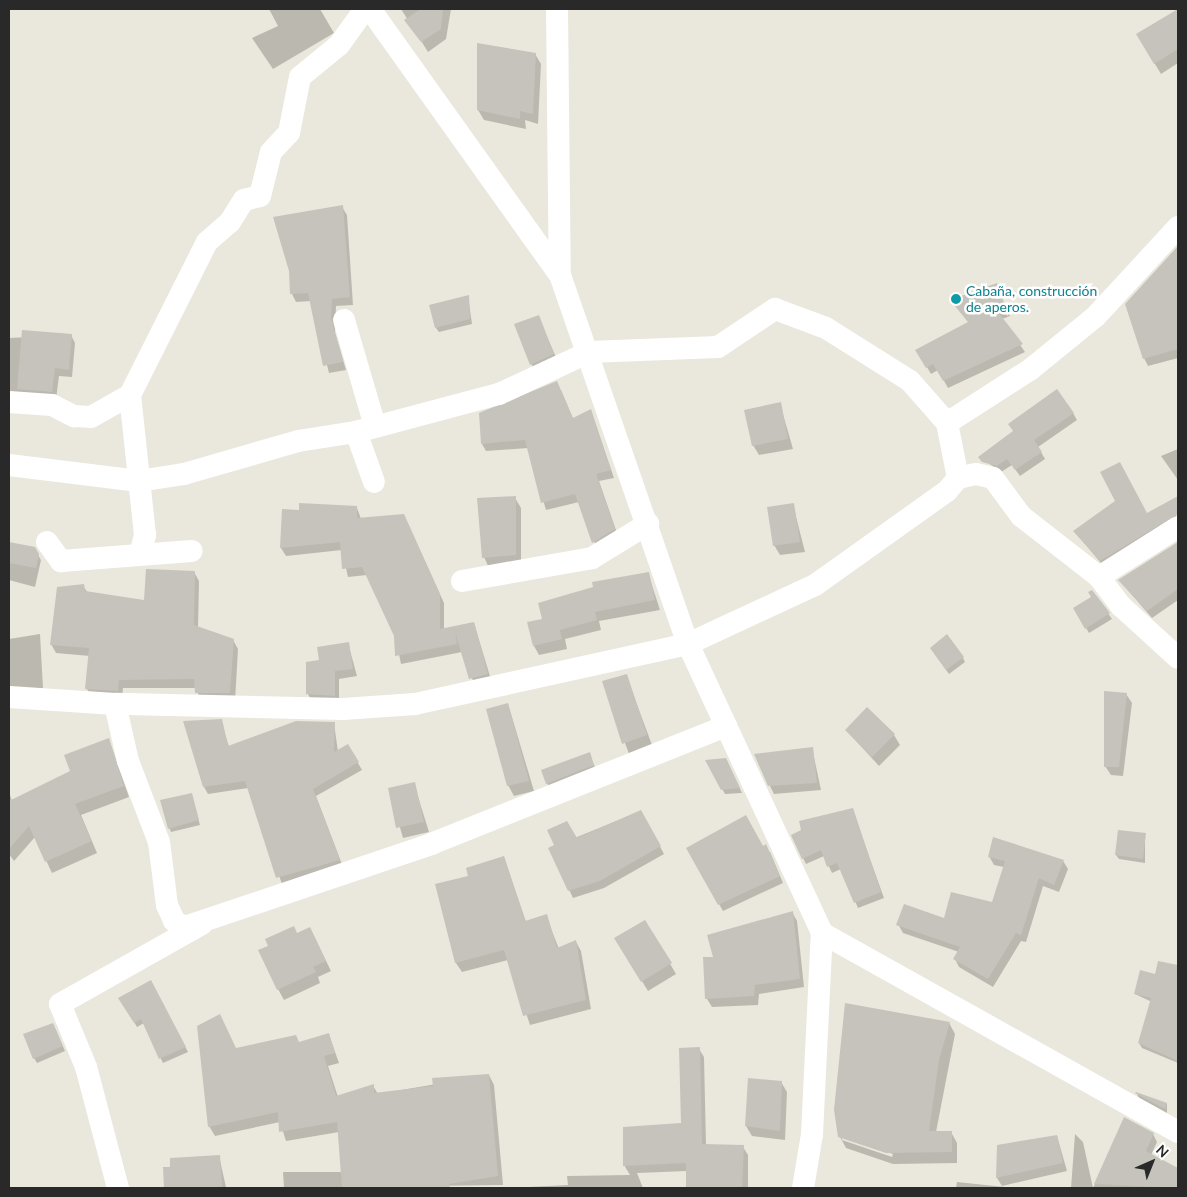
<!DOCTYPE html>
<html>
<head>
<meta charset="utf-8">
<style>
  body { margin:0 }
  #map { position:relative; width:1187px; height:1197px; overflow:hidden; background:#eae7dc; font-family:Lato,sans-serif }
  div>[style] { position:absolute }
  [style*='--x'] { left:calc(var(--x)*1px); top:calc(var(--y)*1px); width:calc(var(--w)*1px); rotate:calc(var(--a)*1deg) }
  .shadow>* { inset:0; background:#0003 }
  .building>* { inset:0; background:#c6c3bc }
  .minor>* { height:22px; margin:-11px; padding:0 11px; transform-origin:11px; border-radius:11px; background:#fff }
  .dots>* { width:14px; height:14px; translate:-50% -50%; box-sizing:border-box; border:2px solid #fff; border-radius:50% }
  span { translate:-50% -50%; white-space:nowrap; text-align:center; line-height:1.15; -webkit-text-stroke:5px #fff; paint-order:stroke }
  .culture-label { font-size:14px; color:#0d838f }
  .left { translate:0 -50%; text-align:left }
  .frame { position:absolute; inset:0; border:10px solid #292929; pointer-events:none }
  .north { position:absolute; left:1127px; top:1137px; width:50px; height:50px; -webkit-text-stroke:4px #fff; paint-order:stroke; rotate:44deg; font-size:14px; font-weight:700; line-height:20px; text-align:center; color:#292929 }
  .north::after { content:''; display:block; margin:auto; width:18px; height:22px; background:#292929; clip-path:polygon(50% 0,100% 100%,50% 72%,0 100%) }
</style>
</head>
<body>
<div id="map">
  <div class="shadow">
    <div style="clip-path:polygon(269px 9px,320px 9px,334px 33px,273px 69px,252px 38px,278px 26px)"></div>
    <div style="clip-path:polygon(401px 9px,451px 9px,446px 39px,428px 52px)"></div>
    <div style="clip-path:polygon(1174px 12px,1178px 19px,1178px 63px,1161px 74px,1143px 44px)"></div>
    <div style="clip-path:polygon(535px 54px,541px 64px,538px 124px,525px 120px,526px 129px,484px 120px,478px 110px)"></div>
    <div style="clip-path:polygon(342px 207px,347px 215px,353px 305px,336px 306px,335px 333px,346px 370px,329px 373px,311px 301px,296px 302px,292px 294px)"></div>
    <div style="clip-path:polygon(1177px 249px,1178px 299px,1169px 301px,1178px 335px,1178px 358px,1148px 366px,1144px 358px)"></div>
    <div style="clip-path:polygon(996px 285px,1010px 316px,1002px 319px,1025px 352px,948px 388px,938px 370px,931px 374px,917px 350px,969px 323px,952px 301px)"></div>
    <div style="clip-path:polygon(468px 296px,472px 324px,439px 332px,436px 328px)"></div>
    <div style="clip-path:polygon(538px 316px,559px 364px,536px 375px,516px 325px)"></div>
    <div style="clip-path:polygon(71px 335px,75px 343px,72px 377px,59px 376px,56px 399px,9px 394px,9px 338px)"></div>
    <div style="clip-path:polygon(561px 390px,573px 419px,591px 411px,614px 478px,599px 481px,618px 536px,597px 549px,579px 502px,546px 510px,528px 448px,486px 451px,482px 444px)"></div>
    <div style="clip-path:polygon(780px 404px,793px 449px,759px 455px,753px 445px)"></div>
    <div style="clip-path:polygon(1073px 413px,1077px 420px,1038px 447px,1045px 459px,1020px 476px,1012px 465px,1001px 472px,980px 457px)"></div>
    <div style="clip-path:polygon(1178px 449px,1178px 480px,1161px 456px)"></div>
    <div style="clip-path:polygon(515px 498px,521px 508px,521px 565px,489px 568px,484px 557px)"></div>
    <div style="clip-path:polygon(1172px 500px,1178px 524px,1106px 569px,1075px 532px,1147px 514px)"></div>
    <div style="clip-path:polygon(793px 505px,805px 552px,780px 555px,774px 545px)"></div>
    <div style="clip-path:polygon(357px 508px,361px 519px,408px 524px,444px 603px,444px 630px,474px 623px,492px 683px,475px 686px,462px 652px,401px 664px,395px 635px,367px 575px,348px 577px,342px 550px,286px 556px,281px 548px,300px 511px)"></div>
    <div style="clip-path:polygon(9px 543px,35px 549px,38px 555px,41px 560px,35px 587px,9px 580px)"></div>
    <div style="clip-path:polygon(1178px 544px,1178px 600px,1152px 618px,1120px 581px)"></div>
    <div style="clip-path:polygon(194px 572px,199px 581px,198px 628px,233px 640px,238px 649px,235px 702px,201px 701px,196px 688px,123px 688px,122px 699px,92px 697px,87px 689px,90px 656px,56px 653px,51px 644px,83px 586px,88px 593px,146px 601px)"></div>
    <div style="clip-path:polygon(648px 573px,660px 610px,599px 621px,601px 630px,565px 639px,567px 649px,539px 655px,534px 646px,544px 620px)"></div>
    <div style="clip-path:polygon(1092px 591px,1112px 619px,1089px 633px,1075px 609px,1093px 598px)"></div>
    <div style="clip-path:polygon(40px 634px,43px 688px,9px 688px,9px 639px)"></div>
    <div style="clip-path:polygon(348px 643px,357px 676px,339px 679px,339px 703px,312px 702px,308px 694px,320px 662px)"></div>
    <div style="clip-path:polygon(934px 653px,963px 658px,965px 662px,949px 674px)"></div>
    <div style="clip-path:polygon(626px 675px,652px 745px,629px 754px,603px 682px)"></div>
    <div style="clip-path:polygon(1126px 694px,1132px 703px,1123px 776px,1111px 775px,1105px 766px)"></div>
    <div style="clip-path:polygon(508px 704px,534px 791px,514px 796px,508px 785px)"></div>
    <div style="clip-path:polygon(221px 721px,229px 747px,334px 723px,338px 752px,348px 746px,362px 770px,316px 796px,343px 867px,282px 884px,248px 788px,208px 794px,204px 787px)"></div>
    <div style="clip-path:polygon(846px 730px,894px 735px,900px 745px,879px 766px)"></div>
    <div style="clip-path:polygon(109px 740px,129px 797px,81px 815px,97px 853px,52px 873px,35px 837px,14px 861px,9px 854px,9px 792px,12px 801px,72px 771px)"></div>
    <div style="clip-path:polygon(812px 748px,821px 790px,774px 794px,770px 786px)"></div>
    <div style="clip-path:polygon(589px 754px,598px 774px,552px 792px,547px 783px)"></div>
    <div style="clip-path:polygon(707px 761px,728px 764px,742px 793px,725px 794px)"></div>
    <div style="clip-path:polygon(414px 784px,429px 832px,403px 838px,389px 789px)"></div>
    <div style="clip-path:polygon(191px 794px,200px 825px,171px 832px,169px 827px)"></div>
    <div style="clip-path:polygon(852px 809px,884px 898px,858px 908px,841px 869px,832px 873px,824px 856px,806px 864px,803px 858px)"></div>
    <div style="clip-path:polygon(641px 811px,664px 854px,604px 888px,573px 898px,550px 848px)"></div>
    <div style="clip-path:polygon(1145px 835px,1145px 863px,1119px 859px,1116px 855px)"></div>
    <div style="clip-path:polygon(688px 849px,770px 852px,783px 883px,723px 911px)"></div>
    <div style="clip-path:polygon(989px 856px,1063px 861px,1068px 869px,1059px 892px,1043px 886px,1026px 942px,1021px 941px,993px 987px,959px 967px,955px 959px,959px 952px,903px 933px,898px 924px,945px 919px,993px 904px,1004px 867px,994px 865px)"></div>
    <div style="clip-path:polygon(504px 857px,526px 922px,546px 916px,559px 949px,576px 942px,581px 951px,591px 1009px,530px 1025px,508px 960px,462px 972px,456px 963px,470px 876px)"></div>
    <div style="clip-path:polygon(792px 912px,797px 921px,804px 987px,759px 994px,758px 1005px,712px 1007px,707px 999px,715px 958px)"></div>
    <div style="clip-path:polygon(645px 921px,676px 974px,648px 991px,616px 938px)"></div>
    <div style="clip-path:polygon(310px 928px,331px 971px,318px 977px,320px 983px,284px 1000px,278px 989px,297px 934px)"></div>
    <div style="clip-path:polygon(1178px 966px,1176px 987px,1178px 973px,1178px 1063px,1142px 1048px,1139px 1043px,1152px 1002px,1135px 994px)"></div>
    <div style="clip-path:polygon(150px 982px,188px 1052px,163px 1063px,144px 1023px,137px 1027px,120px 998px)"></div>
    <div style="clip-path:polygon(evenodd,949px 1023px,955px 1034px,936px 1132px,951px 1132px,957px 1143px,957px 1163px,893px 1164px,846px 1148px,840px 1137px,949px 1023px,842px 1137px,893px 1154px,892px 1157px,842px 1140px,842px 1137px)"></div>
    <div style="clip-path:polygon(53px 1024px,65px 1051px,37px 1063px,34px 1058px)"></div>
    <div style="clip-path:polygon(329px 1035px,339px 1063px,328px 1066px,338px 1097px,373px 1086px,378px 1094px,489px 1075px,494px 1085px,503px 1185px,284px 1188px,283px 1172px,342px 1172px,339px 1132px,286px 1141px,280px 1122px,215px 1136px,209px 1126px,237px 1050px,299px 1043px)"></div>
    <div style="clip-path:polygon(699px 1049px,704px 1057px,706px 1145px,743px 1147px,748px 1155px,748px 1187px,782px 1188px,687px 1188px,687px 1171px,637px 1173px,643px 1188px,506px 1188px,568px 1185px,567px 1176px,630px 1175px,624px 1165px,683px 1124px)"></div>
    <div style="clip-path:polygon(781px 1082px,787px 1092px,785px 1140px,752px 1136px,746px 1126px)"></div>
    <div style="clip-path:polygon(1137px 1094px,1167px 1104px,1167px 1113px,1139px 1098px)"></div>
    <div style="clip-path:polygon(1125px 1119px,1153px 1134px,1157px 1142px,1151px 1155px,1178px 1169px,1178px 1188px,1071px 1188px,1075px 1134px,1083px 1142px,1093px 1188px)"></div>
    <div style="clip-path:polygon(1057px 1136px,1067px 1171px,1002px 1186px,997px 1178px,998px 1146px)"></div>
    <div style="clip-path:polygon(219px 1156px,226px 1187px,243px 1188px,165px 1188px,164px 1168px)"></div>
    <div style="clip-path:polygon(957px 1182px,1014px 1188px,1015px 1188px,956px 1188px)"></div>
  </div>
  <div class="building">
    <div style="clip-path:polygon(421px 9px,443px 9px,441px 29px,421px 42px,404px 20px)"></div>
    <div style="clip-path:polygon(1178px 9px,1178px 49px,1154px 64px,1136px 34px)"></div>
    <div style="clip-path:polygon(477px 43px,536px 53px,533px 114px,520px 111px,520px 119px,477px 110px)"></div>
    <div style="clip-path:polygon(343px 205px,350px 297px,332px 299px,331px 317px,343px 362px,323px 366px,308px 293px,290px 294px,289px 271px,273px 217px)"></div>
    <div style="clip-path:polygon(1178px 246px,1178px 349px,1143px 359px,1125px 304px)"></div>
    <div style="clip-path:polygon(997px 283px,1006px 309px,998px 312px,1023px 344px,943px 381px,933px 364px,926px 368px,915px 350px,968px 322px,950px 300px)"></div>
    <div style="clip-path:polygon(469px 295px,470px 319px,435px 328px,429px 305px)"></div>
    <div style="clip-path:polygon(539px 315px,554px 354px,530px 365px,514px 324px)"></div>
    <div style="clip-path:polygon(22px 330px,72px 334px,69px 370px,55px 368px,52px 392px,17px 389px)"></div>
    <div style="clip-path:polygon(557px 381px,573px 418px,591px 409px,611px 470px,596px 474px,615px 529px,592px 543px,575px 494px,541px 503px,525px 440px,481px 444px,479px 413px)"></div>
    <div style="clip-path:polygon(1057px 389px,1074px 413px,1034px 440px,1042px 452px,1015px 470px,1007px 459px,997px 466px,982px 462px,978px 457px,1013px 431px,1008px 424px)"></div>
    <div style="clip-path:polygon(781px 402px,788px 439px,752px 446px,744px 410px)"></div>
    <div style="clip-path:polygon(1120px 462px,1147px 513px,1178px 496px,1178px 514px,1100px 561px,1073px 531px,1115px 501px,1100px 472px)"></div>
    <div style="clip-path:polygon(516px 496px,516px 555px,482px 558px,477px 498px)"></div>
    <div style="clip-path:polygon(299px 503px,357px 506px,357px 518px,404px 514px,440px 594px,440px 629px,474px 622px,488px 674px,469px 679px,455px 632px,457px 644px,395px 656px,394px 636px,362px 567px,342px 569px,340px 542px,280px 548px,282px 509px,299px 510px)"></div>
    <div style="clip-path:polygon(794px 503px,800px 542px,773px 546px,767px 507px)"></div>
    <div style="clip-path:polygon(9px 542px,35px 547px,39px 554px,36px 568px,9px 563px)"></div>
    <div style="clip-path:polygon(1178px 542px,1178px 589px,1147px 611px,1118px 580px)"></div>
    <div style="clip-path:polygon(146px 569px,195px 571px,194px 625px,234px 639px,230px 693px,195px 693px,194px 679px,119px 680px,118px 691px,85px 689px,89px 648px,50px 645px,57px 587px,84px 584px,85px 591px,144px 600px)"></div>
    <div style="clip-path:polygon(649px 572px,655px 600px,595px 612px,597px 620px,560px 630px,562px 639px,533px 646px,527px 622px,542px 619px,538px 603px,593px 587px,592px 582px)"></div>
    <div style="clip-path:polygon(1092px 590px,1110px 613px,1085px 629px,1073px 608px,1091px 597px,1088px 592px)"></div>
    <div style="clip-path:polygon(947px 634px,964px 657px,946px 670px,930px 648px)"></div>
    <div style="clip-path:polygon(349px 642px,353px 669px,335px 671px,335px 696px,306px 694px,306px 662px,319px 660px,317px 647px)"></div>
    <div style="clip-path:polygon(627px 674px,647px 735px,622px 744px,602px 681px)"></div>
    <div style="clip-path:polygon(1104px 691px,1127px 693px,1119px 767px,1104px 767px)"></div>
    <div style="clip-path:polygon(508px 703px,529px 781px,507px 786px,486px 709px)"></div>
    <div style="clip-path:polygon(867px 707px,895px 734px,872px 757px,845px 730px)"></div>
    <div style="clip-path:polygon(222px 719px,228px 746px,296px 721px,335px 722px,334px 752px,348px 744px,359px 762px,313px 789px,340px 860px,276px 878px,245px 781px,203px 787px,183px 721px)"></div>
    <div style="clip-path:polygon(109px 738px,124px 786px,75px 804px,92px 841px,45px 862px,29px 826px,9px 849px,9px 801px,70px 771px,64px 755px)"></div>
    <div style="clip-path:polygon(813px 747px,817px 783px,768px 786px,754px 754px)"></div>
    <div style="clip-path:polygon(590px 752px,594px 765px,546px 784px,541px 770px)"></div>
    <div style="clip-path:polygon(726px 758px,740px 788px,721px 790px,705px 760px)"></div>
    <div style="clip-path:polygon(415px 782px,424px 822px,396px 828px,388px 788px)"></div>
    <div style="clip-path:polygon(192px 793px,199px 820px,168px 829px,160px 800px)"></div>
    <div style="clip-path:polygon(853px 808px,881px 892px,854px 903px,837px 863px,827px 867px,821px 850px,802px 859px,791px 835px,801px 830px,799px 821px)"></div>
    <div style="clip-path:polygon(641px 810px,661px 846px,600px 881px,568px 891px,548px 848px,554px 845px,547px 830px,567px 821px,577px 838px)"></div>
    <div style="clip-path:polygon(746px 815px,763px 846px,766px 844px,780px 876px,718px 905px,686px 848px)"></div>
    <div style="clip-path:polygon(1118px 830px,1146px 833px,1143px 859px,1115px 855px)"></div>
    <div style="clip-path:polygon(993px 837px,1064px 860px,1054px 885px,1039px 878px,1021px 935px,1016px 933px,988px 979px,953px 959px,960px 947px,896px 925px,904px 904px,944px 918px,951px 892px,992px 902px,1005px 861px,988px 857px)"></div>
    <div style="clip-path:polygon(504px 856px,525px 921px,547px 914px,557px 948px,576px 940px,586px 1000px,523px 1016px,504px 950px,455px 963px,435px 884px,468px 876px,466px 868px)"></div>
    <div style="clip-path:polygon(793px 911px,800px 979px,755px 985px,754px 996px,705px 999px,703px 957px,713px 957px,707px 935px)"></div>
    <div style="clip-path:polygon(645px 920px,672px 963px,641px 982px,614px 938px)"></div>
    <div style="clip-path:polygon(294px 926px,297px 933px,310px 927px,326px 961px,313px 967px,316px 972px,277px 990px,258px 950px,268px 946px,265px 939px)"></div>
    <div style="clip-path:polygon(1158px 961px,1178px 965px,1178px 1061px,1138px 1043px,1151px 998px,1134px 994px,1140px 970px,1155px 974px)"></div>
    <div style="clip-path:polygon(151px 980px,186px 1047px,159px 1059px,141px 1019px,134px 1023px,118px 998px)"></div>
    <div style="clip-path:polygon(845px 1003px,950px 1022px,939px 1060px,929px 1131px,952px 1131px,952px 1152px,886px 1153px,838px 1137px,834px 1110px)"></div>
    <div style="clip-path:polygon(220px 1014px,236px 1048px,296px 1035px,299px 1042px,329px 1033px,335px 1053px,324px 1056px,336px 1096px,374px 1084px,374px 1093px,433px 1086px,432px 1078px,489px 1074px,498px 1176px,449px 1184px,450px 1188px,342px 1188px,337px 1122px,279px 1132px,278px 1112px,208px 1127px,197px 1026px)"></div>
    <div style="clip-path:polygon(53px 1023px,63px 1046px,33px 1059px,23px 1034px)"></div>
    <div style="clip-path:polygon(700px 1047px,702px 1144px,744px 1145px,742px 1188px,686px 1188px,686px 1163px,623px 1166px,623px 1127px,681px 1123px,679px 1048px)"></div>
    <div style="clip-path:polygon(748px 1078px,782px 1081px,780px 1131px,745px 1126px)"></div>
    <div style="clip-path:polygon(1136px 1092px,1167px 1103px,1165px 1109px,1135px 1093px)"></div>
    <div style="clip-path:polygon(1124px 1117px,1154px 1133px,1146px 1151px,1178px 1168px,1178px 1188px,1094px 1184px)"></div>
    <div style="clip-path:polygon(1057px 1135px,1063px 1163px,996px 1178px,997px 1145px)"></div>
    <div style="clip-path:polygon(220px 1155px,222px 1188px,164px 1188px,163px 1167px,170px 1167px,170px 1158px)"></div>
  </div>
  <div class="minor">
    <div style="--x:370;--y:9;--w:327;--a:54.5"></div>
    <div style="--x:557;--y:9;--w:266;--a:89.4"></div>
    <div style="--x:560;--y:275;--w:391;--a:70.9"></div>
    <div style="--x:688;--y:644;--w:319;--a:65.1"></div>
    <div style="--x:822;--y:933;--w:408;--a:29.2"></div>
    <div style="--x:344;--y:320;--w:110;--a:73.7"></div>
    <div style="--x:9;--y:402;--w:43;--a:4"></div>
    <div style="--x:52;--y:405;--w:25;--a:27"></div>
    <div style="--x:74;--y:416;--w:17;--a:3"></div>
    <div style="--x:91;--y:417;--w:45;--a:-29.4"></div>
    <div style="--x:947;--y:423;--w:100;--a:-32.7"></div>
    <div style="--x:1031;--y:369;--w:84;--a:-39.2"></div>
    <div style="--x:1096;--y:316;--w:121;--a:-47.3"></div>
    <div style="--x:356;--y:432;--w:53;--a:70.2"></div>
    <div style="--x:9;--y:465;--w:131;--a:7"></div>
    <div style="--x:139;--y:481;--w:46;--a:-8.8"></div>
    <div style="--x:184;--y:474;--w:119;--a:-16.1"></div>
    <div style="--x:298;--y:441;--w:59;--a:-8.8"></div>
    <div style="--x:356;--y:432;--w:148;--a:-14.9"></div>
    <div style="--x:499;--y:394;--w:99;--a:-25"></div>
    <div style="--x:589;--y:352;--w:129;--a:-2.2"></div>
    <div style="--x:718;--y:347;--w:69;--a:-33.7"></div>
    <div style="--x:775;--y:309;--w:54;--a:20.4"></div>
    <div style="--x:826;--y:328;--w:99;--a:32.2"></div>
    <div style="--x:910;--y:381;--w:56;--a:48.6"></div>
    <div style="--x:947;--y:423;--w:56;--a:78.7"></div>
    <div style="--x:958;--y:478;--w:17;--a:130"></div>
    <div style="--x:947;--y:491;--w:162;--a:144.5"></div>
    <div style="--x:815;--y:585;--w:140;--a:155.1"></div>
    <div style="--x:688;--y:644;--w:280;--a:167.6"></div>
    <div style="--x:415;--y:704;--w:72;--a:176"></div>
    <div style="--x:343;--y:709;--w:228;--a:-178.7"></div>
    <div style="--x:115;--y:704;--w:106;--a:-176.2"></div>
    <div style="--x:958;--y:478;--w:18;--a:-13"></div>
    <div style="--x:976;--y:474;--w:17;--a:13"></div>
    <div style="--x:993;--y:478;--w:47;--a:53.6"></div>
    <div style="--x:1021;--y:516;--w:99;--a:38"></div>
    <div style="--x:1099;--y:577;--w:36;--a:53"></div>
    <div style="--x:1121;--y:606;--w:77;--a:42.4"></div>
    <div style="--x:47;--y:542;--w:24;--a:54"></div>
    <div style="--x:61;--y:561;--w:131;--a:-4.4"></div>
    <div style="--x:140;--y:554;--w:20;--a:-75"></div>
    <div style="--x:145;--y:535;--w:141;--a:-96.1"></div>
    <div style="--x:130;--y:395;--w:171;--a:-63.3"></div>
    <div style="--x:207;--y:242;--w:30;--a:-41"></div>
    <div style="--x:230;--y:222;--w:26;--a:-58"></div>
    <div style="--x:244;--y:200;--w:16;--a:-14"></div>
    <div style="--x:260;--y:196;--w:45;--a:-76"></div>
    <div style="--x:271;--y:152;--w:26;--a:-47"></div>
    <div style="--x:289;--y:133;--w:57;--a:-78.9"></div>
    <div style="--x:300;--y:77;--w:50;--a:-39.4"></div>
    <div style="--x:339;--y:45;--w:44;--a:-54.2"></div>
    <div style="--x:1099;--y:577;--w:93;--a:-32.3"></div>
    <div style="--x:462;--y:581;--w:132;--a:-10"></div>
    <div style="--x:592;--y:558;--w:66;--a:-31.3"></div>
    <div style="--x:115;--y:704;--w:58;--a:77.2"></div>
    <div style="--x:128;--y:761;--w:87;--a:69.1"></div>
    <div style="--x:159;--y:842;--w:64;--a:82.8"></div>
    <div style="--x:167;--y:905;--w:17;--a:66"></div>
    <div style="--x:174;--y:921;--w:13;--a:29"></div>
    <div style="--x:185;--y:927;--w:260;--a:-18.6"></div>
    <div style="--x:431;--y:844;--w:318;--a:-21.8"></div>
    <div style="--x:118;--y:1188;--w:125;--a:-104.8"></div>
    <div style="--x:86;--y:1067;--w:68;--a:-112.4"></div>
    <div style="--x:60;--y:1004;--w:163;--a:-29.4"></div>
    <div style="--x:803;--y:1188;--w:55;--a:-80.5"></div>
    <div style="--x:812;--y:1134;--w:201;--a:-87.2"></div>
  </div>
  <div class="dots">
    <div style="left:956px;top:299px;background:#0f9aa8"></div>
  </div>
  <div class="culture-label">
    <span class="left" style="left:966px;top:299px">Cabaña, construcción<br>de aperos.</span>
  </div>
  <div class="frame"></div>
  <div class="north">N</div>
</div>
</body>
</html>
